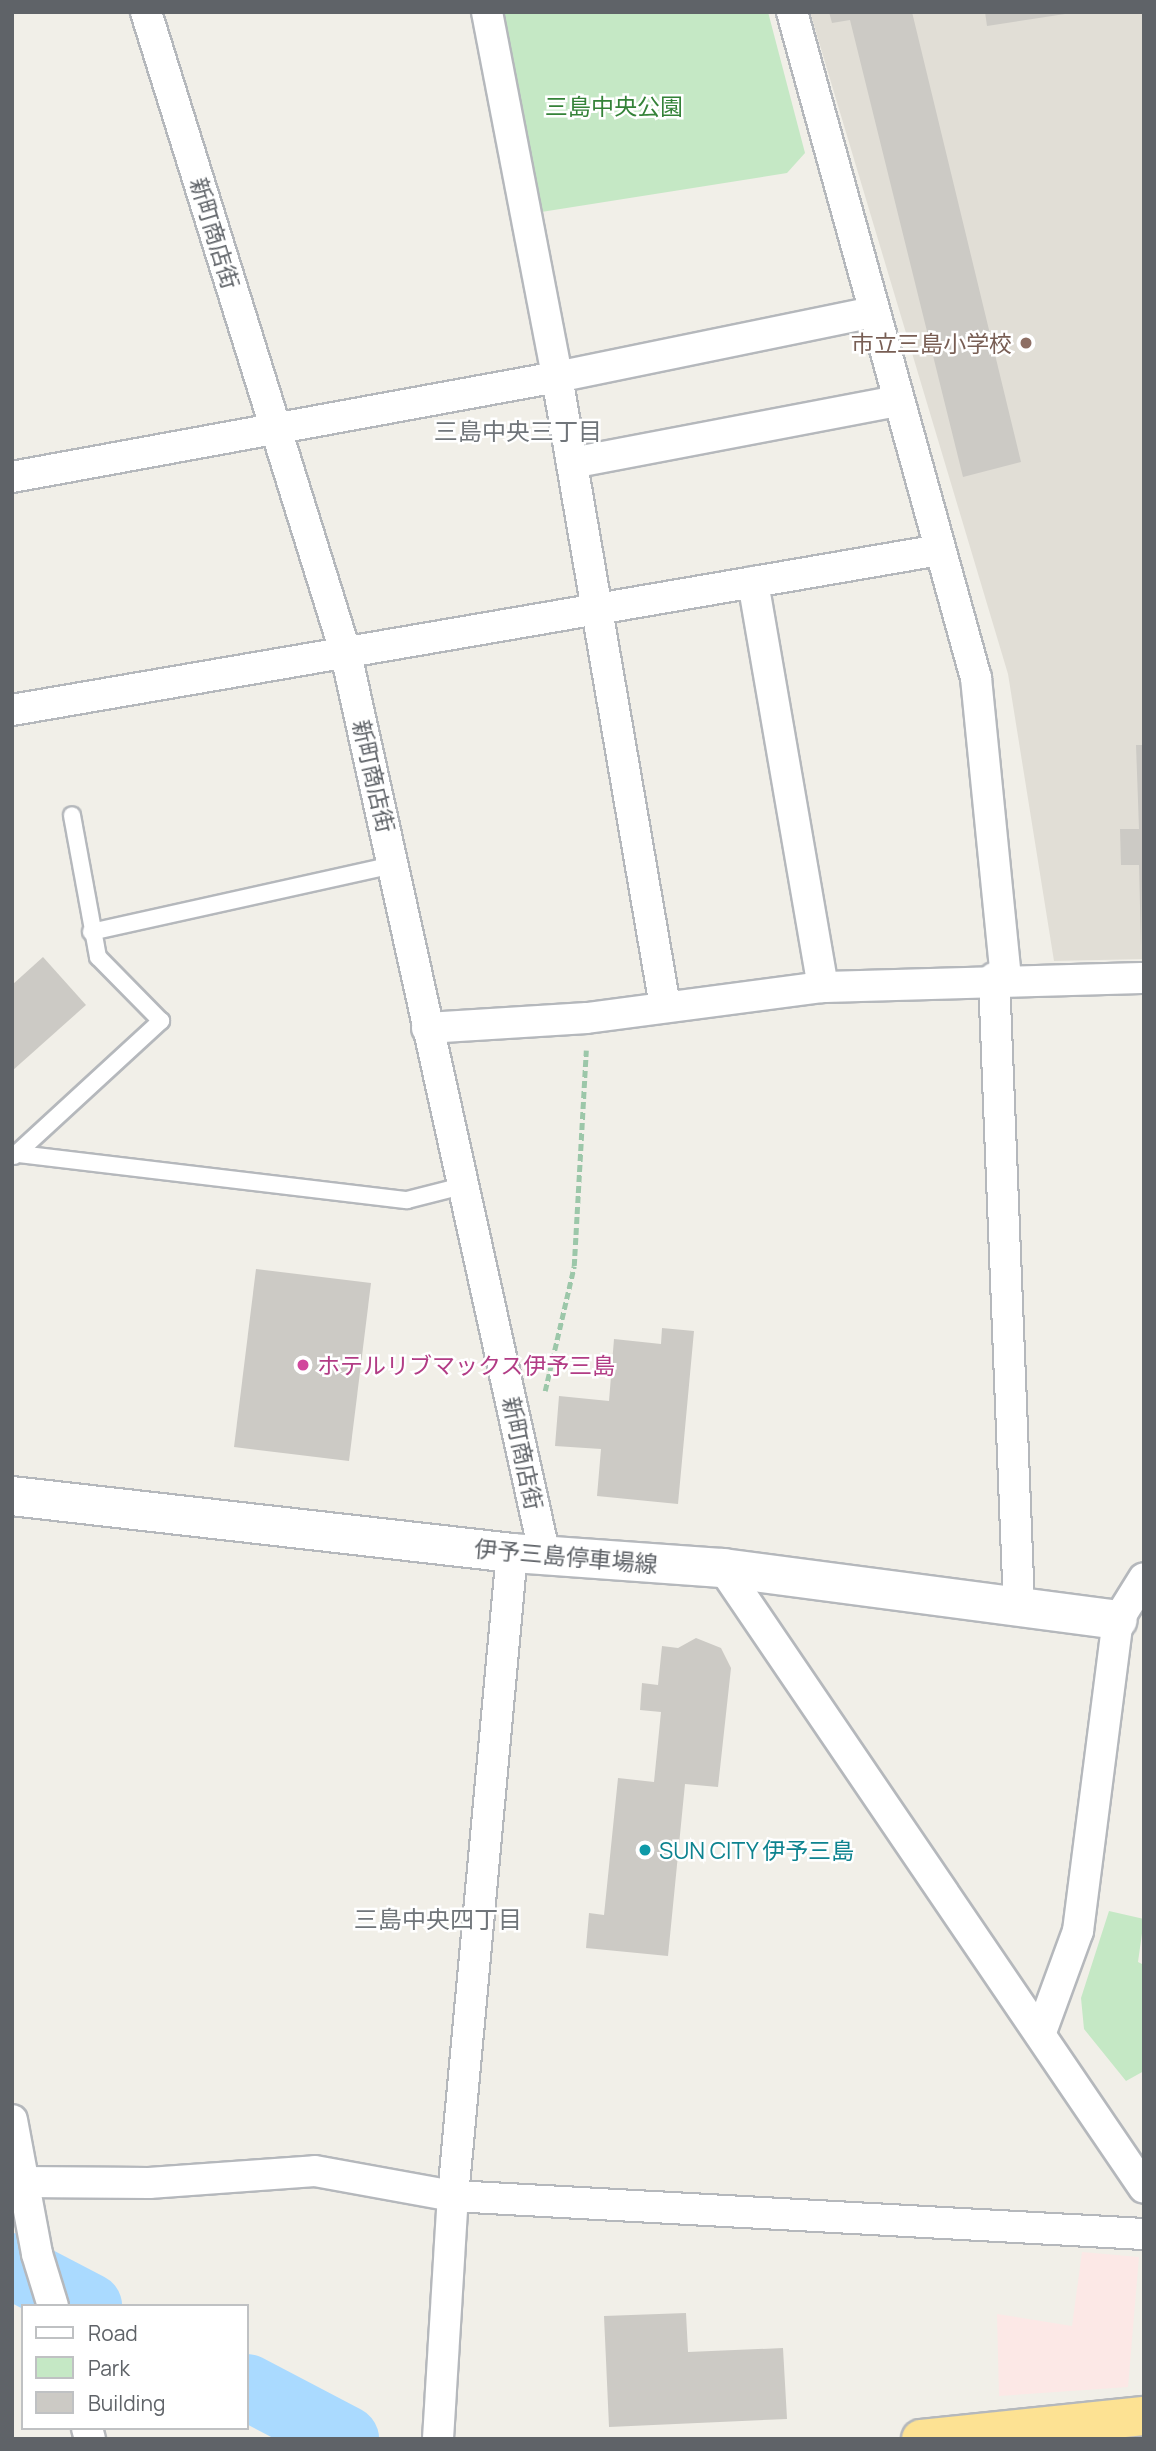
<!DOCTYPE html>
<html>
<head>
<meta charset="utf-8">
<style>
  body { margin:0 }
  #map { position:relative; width:1156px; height:2451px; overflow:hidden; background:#f1efe8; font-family:Manrope,"Noto Sans JP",sans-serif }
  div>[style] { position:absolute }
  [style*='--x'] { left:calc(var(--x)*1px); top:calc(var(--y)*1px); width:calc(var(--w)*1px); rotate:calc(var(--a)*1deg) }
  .education>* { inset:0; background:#e1ded6 }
  .medical>* { inset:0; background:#fce8e6 }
  .green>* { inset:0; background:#c5e8c5 }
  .river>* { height:66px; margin:-33px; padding:0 33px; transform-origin:33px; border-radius:33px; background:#aadaff }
  .building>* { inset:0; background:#cccac5 }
  .path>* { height:4.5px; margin-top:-2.25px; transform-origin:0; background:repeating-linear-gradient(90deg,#9cc7a9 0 7px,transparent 0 10.5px) }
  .roads { filter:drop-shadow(2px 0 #b5b8bc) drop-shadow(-2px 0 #b5b8bc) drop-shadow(0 2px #b5b8bc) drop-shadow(0 -2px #b5b8bc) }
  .lane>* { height:16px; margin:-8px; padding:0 8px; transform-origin:8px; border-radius:8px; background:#fff }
  .street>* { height:30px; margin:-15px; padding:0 15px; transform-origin:15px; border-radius:15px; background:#fff }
  .secondary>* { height:38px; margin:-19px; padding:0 19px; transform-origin:19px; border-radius:19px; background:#fff }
  .highway>* { height:38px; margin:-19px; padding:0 19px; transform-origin:19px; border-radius:19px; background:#fde293 }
  .dots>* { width:19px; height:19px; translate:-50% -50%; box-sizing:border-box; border:4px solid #fff; border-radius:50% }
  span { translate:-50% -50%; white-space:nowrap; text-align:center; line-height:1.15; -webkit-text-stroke:5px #fff; paint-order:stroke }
  .park-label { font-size:23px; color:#348238 }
  .street-label { font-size:23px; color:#5f6368 }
  .education-label { font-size:23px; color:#785e54 }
  .right { translate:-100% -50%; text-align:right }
  .hotel-label { font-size:23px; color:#b23c85 }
  .left { translate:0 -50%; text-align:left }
  .culture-label { font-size:23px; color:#0d838f }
  .neighbourhood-label { font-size:24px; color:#70757a }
  .frame { position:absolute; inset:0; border:14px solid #5f6368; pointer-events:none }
  .legend { position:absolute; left:21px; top:2304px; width:228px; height:126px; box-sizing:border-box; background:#fff; border:2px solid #bfc1c3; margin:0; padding:9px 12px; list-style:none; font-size:21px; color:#5f6368 }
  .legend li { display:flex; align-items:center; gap:14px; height:35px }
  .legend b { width:35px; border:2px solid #bfc1c3 }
</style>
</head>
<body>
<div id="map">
  <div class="education">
    <div style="clip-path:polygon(810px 12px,1144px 12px,1144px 959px,1054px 961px,1008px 674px)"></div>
  </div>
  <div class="medical">
    <div style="clip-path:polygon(1082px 2252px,1139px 2257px,1128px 2387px,999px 2396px,997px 2314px,1072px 2326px)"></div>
  </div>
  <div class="green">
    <div style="clip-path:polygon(503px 12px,768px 12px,805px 153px,787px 173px,535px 213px)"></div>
    <div style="clip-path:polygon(1109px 1911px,1144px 1919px,1138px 1962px,1144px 1965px,1144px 2071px,1126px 2081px,1084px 2029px,1081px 1998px)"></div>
  </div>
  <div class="river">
    <div style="--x:12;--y:2266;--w:87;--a:27.5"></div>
    <div style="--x:247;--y:2387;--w:112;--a:27.7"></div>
  </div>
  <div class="building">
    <div style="clip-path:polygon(829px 12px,912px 12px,1021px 462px,963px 477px,850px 20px,832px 23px)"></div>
    <div style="clip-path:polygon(985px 12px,1065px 12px,1065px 14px,987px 26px)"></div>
    <div style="clip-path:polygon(1136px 745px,1144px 745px,1141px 947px,1139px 865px,1121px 865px,1120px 829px,1139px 829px)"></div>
    <div style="clip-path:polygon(43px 957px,86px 1005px,12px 1071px,12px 985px)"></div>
    <div style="clip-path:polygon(256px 1269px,371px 1283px,349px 1461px,234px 1447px)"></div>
    <div style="clip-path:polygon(662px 1328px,694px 1331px,678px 1504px,597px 1496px,601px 1449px,555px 1446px,559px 1396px,609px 1401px,614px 1339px,661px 1344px)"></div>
    <div style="clip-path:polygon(696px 1638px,721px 1648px,731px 1668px,718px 1787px,685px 1784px,668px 1956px,586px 1948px,589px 1913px,604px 1915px,618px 1778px,654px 1782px,661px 1712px,640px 1710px,642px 1683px,658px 1685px,662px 1646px,678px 1648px)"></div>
    <div style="clip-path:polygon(686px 2313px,688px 2352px,783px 2348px,787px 2419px,609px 2427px,604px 2316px)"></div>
  </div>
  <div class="path">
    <div style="--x:545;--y:1391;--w:128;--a:-76.9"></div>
    <div style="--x:574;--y:1266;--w:216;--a:-86.8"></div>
  </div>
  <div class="roads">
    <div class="lane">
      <div style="--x:91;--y:932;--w:310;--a:-12.5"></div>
      <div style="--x:19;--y:1154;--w:391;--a:6.8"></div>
      <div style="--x:407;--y:1200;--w:57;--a:-14.3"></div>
      <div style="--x:14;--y:1156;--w:200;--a:-42.6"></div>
      <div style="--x:161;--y:1021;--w:90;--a:-134.5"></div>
      <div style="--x:98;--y:957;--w:144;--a:-100.4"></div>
    </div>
    <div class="street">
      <div style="--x:146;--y:12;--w:672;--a:72.7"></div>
      <div style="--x:346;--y:654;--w:924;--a:77.56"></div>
      <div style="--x:487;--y:12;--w:372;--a:79.1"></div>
      <div style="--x:557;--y:377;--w:638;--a:80.26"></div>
      <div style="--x:792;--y:12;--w:691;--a:74.56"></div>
      <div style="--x:976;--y:678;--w:301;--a:84.3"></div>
      <div style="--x:572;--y:463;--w:332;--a:-10.8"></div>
      <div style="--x:12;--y:477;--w:554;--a:-10.4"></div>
      <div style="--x:557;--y:377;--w:323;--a:-11.6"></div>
      <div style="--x:753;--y:582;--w:411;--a:80.2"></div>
      <div style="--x:12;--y:710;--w:941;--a:-9.79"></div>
      <div style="--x:994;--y:978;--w:628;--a:87.72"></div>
      <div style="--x:427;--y:1028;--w:160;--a:-3.6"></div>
      <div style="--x:587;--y:1018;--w:238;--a:-7.5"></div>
      <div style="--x:823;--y:987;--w:321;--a:-1.6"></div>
      <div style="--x:723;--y:1568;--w:749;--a:55.82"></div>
      <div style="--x:1041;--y:2032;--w:108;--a:-69.9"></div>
      <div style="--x:1078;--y:1931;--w:314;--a:-82.7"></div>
      <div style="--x:1118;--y:1620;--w:49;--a:-58.2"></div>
      <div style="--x:12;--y:2120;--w:136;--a:79.4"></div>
      <div style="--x:37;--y:2254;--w:54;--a:72.9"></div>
      <div style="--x:23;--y:2182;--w:126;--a:0.5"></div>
      <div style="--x:149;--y:2183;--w:166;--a:-4.1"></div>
      <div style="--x:315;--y:2171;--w:140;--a:10.3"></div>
      <div style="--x:453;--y:2196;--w:692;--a:3.15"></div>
      <div style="--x:87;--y:2428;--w:11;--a:75"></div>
      <div style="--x:438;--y:2439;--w:243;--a:-86.5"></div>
      <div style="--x:453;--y:2196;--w:646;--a:-84.76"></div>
    </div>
    <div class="secondary">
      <div style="--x:12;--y:1496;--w:503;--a:6.5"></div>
      <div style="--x:512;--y:1553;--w:212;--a:4.1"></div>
      <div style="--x:723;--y:1568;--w:398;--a:7.5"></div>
    </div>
    <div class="highway">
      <div style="--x:921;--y:2439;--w:224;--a:-5.9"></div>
    </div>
  </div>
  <div class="dots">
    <div style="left:1026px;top:343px;background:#8d6e63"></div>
    <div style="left:303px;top:1365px;background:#d1479c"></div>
    <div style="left:645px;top:1850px;background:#0f9aa8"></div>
  </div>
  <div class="park-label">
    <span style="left:614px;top:106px">三島中央公園</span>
  </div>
  <div class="street-label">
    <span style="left:215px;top:233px;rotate:73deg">新町商店街</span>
    <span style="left:374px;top:776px;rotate:77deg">新町商店街</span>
    <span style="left:523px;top:1453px;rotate:78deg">新町商店街</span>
    <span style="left:566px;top:1556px;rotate:5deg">伊予三島停車場線</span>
  </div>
  <div class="education-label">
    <span class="right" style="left:1012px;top:343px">市立三島小学校</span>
  </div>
  <div class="hotel-label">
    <span class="left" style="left:317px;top:1365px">ホテルリブマックス伊予三島</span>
  </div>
  <div class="culture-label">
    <span class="left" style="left:659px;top:1850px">SUN CITY 伊予三島</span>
  </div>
  <div class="neighbourhood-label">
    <span style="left:518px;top:431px">三島中央三丁目</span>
    <span style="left:438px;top:1919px">三島中央四丁目</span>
  </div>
  <div class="frame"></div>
  <ul class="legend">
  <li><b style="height:9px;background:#fff"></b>Road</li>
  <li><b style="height:19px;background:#c5e8c5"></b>Park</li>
  <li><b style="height:19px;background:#cccac5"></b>Building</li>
  </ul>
</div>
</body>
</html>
